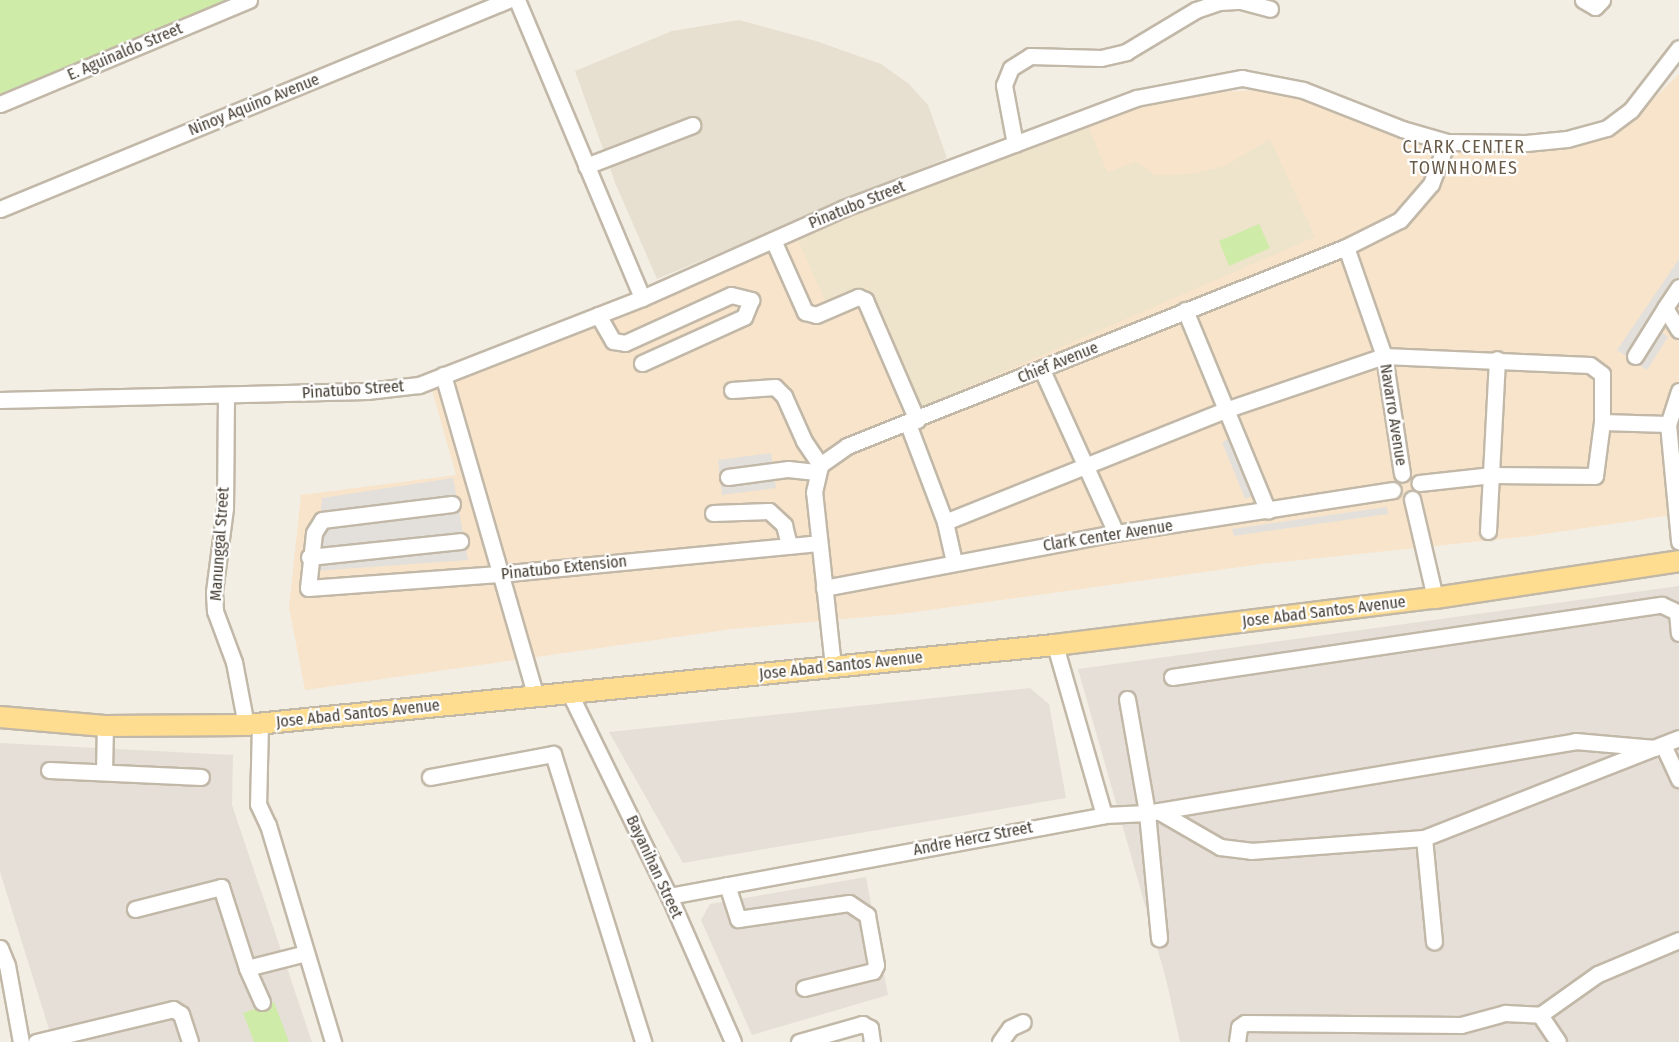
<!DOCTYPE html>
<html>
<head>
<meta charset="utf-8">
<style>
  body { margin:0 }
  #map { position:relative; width:1679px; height:1042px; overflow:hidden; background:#f3eee3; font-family:"Fira Sans Condensed",sans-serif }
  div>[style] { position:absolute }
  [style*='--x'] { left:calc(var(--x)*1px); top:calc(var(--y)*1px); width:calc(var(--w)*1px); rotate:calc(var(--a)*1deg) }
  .residential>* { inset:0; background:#e7e0d0 }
  .commercial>* { inset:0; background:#f8e4cb }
  .industrial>* { inset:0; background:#e5dfd8 }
  .education>* { inset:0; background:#eee3cb }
  .green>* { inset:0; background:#ceeba8 }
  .parking>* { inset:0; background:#e3e0dc }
  .roads { filter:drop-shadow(2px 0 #c2b8a8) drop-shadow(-2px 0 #c2b8a8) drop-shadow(0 2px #c2b8a8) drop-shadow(0 -2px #c2b8a8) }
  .minor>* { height:15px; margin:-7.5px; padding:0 7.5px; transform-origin:7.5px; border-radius:7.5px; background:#fff }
  .major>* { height:20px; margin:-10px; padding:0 10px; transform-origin:10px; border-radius:10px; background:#ffdd90 }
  span { translate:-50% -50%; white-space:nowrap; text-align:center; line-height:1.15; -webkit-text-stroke:4.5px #fff; paint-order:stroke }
  .street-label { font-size:16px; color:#453e33 }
  .neighbourhood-label { font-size:18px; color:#695b49; letter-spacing:1.5px }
</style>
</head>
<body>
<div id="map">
  <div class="residential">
    <div style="clip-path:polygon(739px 20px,816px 41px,881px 64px,909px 84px,928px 105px,947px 158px,657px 279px,616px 185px,575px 71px,672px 31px)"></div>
  </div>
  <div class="commercial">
    <div style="clip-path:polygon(1679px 74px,1679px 514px,1531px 536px,1262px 564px,900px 614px,732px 629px,305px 690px,289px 607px,301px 495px,456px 475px,432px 390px,907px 192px,1132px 106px,1201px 93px,1258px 90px,1317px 103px,1416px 140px,1551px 149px,1629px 123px)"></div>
  </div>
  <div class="industrial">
    <div style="clip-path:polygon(1679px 586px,1679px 1042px,1180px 1042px,1166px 979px,1078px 669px)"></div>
    <div style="clip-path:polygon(1030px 688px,1049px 704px,1066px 798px,683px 863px,609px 732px)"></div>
    <div style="clip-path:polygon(0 743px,233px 755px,232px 805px,312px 1042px,53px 1042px,0 872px)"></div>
    <div style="clip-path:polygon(866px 877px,888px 995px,752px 1035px,701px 920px,710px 904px)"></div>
  </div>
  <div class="education">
    <div style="clip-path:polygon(1087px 123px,1107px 172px,1136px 162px,1155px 175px,1191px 174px,1225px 166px,1270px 139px,1315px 237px,920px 408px,866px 287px,827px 305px,797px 238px)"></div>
  </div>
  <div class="green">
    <div style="clip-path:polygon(0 0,234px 0,0 98px)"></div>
    <div style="clip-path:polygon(1259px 224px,1270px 248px,1229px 266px,1219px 241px)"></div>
    <div style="clip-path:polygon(274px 1002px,289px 1042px,254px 1042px,243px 1013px)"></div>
  </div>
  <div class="parking">
    <div style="clip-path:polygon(1679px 259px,1679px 300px,1660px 331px,1668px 337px,1647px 370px,1617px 350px)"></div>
    <div style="clip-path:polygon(1234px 437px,1257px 494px,1245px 499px,1222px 442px)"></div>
    <div style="clip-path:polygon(771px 453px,776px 488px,722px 495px,718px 460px)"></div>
    <div style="clip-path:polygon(453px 478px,468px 560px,316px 571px,322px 498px)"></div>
    <div style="clip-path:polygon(1387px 507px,1388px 514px,1234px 536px,1232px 529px)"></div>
  </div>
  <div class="roads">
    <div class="minor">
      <div style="--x:517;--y:0;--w:323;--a:67.2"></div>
      <div style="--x:1583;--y:0;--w:14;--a:30"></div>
      <div style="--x:1595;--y:7;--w:10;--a:-45"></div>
      <div style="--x:0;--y:104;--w:270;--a:-22.7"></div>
      <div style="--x:1015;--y:144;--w:60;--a:-100.6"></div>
      <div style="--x:1004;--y:85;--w:18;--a:-68"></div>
      <div style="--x:1011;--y:68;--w:22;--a:-32"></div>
      <div style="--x:1030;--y:56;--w:71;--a:1.6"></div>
      <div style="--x:1101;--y:58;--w:26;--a:-13"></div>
      <div style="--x:1126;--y:52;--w:82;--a:-31"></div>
      <div style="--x:1196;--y:10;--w:24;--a:-19"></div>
      <div style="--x:1219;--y:2;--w:22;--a:-3"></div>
      <div style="--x:1241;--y:1;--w:30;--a:15"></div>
      <div style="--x:586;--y:166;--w:114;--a:-21.1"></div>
      <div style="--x:0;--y:209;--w:549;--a:-22.36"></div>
      <div style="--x:773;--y:240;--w:79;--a:66"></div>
      <div style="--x:805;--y:312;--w:11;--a:15"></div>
      <div style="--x:816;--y:315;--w:46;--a:-23.2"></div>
      <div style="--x:858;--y:297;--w:8;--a:23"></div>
      <div style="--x:865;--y:300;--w:131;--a:66.6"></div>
      <div style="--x:1346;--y:247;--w:115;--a:70.8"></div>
      <div style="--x:1384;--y:356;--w:119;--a:81.3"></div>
      <div style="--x:1679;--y:287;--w:25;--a:124"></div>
      <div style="--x:1665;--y:308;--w:26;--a:58"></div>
      <div style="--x:1185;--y:310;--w:217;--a:67.6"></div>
      <div style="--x:598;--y:315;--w:30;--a:60"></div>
      <div style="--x:613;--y:341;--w:12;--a:9"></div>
      <div style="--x:625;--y:343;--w:116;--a:-24.4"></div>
      <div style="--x:731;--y:295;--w:21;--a:14"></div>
      <div style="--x:751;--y:300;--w:18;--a:112"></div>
      <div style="--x:744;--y:317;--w:112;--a:155.7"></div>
      <div style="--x:1635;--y:356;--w:57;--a:-58"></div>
      <div style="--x:1042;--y:370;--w:179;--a:65.6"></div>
      <div style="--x:443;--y:375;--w:336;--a:73.9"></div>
      <div style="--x:732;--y:390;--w:43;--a:-4"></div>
      <div style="--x:775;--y:387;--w:13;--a:45"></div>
      <div style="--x:784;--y:396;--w:49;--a:66"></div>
      <div style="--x:804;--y:441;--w:29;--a:56"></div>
      <div style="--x:1679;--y:391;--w:35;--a:108"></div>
      <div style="--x:1668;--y:424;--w:118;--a:84.6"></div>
      <div style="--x:226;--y:395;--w:113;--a:90.5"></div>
      <div style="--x:225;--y:508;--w:85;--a:97.5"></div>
      <div style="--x:214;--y:592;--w:19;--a:87"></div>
      <div style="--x:215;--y:611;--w:54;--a:69.6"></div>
      <div style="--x:234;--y:662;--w:64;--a:79.2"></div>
      <div style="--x:0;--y:400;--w:367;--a:-1.4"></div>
      <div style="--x:367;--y:391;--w:52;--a:-6.6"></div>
      <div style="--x:419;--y:385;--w:239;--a:-21.3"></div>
      <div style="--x:642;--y:298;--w:221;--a:-24"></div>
      <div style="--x:844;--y:208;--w:312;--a:-20.6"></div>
      <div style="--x:1136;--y:98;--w:108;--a:-10.7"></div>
      <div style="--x:1242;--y:78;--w:62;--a:11.1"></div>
      <div style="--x:1303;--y:90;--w:106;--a:21.5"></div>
      <div style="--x:1402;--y:129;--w:47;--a:16.1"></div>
      <div style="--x:1447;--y:142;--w:79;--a:0.7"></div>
      <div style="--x:1526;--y:143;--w:41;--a:-5.6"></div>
      <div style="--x:1567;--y:139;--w:41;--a:-15.4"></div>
      <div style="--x:1607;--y:128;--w:30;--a:-37"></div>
      <div style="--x:1631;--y:110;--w:78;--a:-52.3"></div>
      <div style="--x:1602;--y:422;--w:66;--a:1.7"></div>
      <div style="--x:908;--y:424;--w:105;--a:69.3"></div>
      <div style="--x:945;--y:522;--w:41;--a:77.3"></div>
      <div style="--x:728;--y:477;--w:61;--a:-7.6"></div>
      <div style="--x:788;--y:469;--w:28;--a:6"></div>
      <div style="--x:1412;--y:499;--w:102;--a:76.9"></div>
      <div style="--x:452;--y:504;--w:131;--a:173"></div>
      <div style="--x:322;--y:520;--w:15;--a:122"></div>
      <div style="--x:314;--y:533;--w:55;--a:96.2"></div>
      <div style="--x:308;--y:588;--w:191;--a:-4.2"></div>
      <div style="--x:498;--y:574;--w:322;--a:-5.5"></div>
      <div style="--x:713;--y:513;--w:56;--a:-2"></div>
      <div style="--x:769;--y:511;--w:21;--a:43"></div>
      <div style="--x:784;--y:525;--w:21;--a:76"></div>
      <div style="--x:945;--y:522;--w:305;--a:-21.8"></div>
      <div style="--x:1228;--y:409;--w:165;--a:-18.8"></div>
      <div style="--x:1384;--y:356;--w:206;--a:2.5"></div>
      <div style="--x:1590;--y:365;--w:15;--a:37"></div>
      <div style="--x:1602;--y:374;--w:48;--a:90"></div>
      <div style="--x:1602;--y:422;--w:54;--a:97.4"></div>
      <div style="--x:1595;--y:476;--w:103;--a:-179.4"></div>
      <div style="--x:1492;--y:475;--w:73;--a:173.7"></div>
      <div style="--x:1488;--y:531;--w:172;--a:-87"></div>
      <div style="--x:309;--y:557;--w:152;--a:-6"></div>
      <div style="--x:824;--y:588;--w:297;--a:-10.7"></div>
      <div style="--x:1116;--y:533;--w:280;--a:-8.8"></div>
      <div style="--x:833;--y:666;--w:175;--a:-96.2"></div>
      <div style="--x:814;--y:492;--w:28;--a:-77"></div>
      <div style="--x:820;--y:465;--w:33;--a:-35"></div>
      <div style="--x:847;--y:446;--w:537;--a:-21.74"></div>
      <div style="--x:1346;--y:247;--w:60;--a:-26.6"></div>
      <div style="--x:1400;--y:220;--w:48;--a:-49.3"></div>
      <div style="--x:1431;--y:184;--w:45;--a:-69.1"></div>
      <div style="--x:1172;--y:677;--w:495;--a:-8.4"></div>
      <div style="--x:1662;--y:605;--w:17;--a:25"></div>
      <div style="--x:1677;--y:612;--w:21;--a:85"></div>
      <div style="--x:570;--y:694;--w:225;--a:63.9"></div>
      <div style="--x:669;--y:896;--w:159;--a:66.3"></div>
      <div style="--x:1127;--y:699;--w:116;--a:80"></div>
      <div style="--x:1147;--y:813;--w:126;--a:84.5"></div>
      <div style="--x:260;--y:724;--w:80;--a:91.4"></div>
      <div style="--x:258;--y:804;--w:23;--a:65"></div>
      <div style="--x:268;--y:825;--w:227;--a:73.3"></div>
      <div style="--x:1663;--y:745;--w:38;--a:65"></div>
      <div style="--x:49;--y:770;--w:152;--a:2.6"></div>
      <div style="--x:104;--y:772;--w:46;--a:-88.8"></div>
      <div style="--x:430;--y:777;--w:125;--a:-10.6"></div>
      <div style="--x:553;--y:754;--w:302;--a:72.6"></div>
      <div style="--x:1158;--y:811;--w:72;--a:30.1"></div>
      <div style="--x:1220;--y:847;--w:31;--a:7"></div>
      <div style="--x:1251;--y:851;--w:173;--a:-4.3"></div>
      <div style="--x:1424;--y:838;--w:274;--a:-21.4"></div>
      <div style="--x:1104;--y:815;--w:43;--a:-2.7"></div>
      <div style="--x:1147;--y:813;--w:434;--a:-9.5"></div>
      <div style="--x:1575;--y:741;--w:80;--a:5"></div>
      <div style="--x:1424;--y:838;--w:104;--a:84.5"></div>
      <div style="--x:727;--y:885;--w:36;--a:72"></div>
      <div style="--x:738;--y:919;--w:112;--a:-8.2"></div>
      <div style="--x:849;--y:903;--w:22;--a:34"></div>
      <div style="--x:867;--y:915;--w:51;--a:79.8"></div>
      <div style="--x:876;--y:965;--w:7;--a:117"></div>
      <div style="--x:873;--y:971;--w:71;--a:166.2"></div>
      <div style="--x:669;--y:896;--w:442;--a:-10.5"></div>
      <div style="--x:1104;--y:815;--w:177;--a:-106.1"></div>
      <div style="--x:135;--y:909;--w:89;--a:-14.3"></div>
      <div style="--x:221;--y:887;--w:85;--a:72.2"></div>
      <div style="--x:0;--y:948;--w:18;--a:68"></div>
      <div style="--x:7;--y:965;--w:78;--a:79.7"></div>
      <div style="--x:262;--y:1002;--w:37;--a:-114"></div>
      <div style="--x:247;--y:968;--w:61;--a:-14.3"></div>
      <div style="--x:1540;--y:1015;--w:32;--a:56"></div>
      <div style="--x:36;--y:1042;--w:141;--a:-13.5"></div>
      <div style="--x:173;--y:1009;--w:9;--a:32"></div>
      <div style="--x:181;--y:1014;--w:29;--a:72"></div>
      <div style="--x:799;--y:1042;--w:66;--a:-15.9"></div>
      <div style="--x:862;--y:1024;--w:9;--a:27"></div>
      <div style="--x:870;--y:1028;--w:14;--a:82"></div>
      <div style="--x:1000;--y:1042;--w:17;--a:-54"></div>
      <div style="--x:1010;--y:1028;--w:14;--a:-25"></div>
      <div style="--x:1237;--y:1042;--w:15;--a:-82"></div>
      <div style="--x:1239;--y:1027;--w:7;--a:-34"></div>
      <div style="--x:1245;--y:1023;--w:216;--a:0.5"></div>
      <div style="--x:1461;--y:1025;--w:46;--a:-15.3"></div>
      <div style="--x:1505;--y:1013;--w:35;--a:3"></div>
      <div style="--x:1540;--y:1015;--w:71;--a:-35.3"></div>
      <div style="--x:1598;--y:974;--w:88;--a:-22.8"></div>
    </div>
    <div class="major">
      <div style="--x:0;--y:717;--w:105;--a:4.9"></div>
      <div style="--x:105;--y:726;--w:141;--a:-0.4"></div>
      <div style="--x:246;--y:725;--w:813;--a:-5.65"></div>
      <div style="--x:1055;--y:645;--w:383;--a:-7.1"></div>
      <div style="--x:1435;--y:598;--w:247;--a:-8.6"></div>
    </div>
  </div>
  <div class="street-label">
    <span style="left:125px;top:52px;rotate:-23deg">E. Aguinaldo Street</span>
    <span style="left:254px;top:105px;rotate:-22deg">Ninoy Aquino Avenue</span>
    <span style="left:857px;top:205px;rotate:-22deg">Pinatubo Street</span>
    <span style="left:1058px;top:363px;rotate:-22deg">Chief Avenue</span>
    <span style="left:353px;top:390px;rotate:-4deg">Pinatubo Street</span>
    <span style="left:1393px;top:415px;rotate:81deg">Navarro Avenue</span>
    <span style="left:1108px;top:536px;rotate:-9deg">Clark Center Avenue</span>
    <span style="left:220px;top:544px;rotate:-86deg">Manunggal Street</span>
    <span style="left:564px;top:568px;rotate:-6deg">Pinatubo Extension</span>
    <span style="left:1324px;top:612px;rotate:-7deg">Jose Abad Santos Avenue</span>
    <span style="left:841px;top:666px;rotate:-6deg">Jose Abad Santos Avenue</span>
    <span style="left:358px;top:714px;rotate:-6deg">Jose Abad Santos Avenue</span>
    <span style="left:973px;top:839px;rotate:-11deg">Andre Hercz Street</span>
    <span style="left:654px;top:867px;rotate:65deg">Bayanihan Street</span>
  </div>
  <div class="neighbourhood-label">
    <span style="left:1464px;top:158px">CLARK CENTER<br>TOWNHOMES</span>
  </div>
</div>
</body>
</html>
